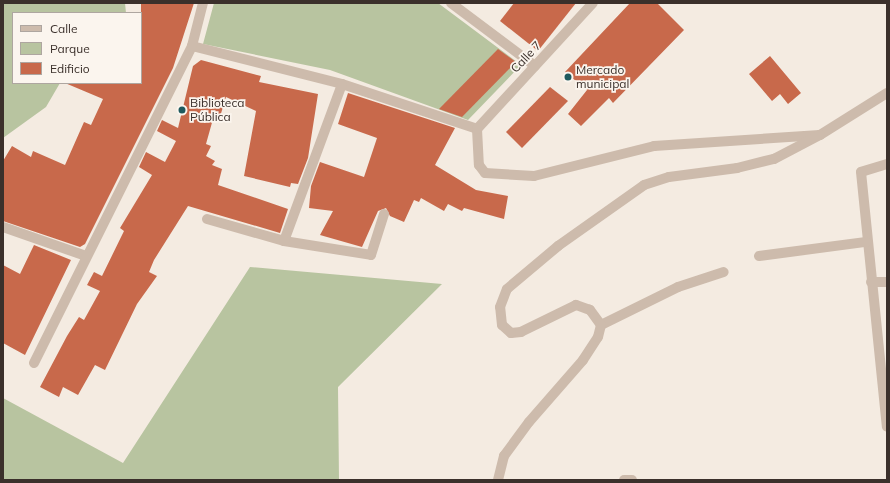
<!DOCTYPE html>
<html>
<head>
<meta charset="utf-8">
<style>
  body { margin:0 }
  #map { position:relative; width:890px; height:483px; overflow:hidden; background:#f4ebe1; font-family:Mulish,sans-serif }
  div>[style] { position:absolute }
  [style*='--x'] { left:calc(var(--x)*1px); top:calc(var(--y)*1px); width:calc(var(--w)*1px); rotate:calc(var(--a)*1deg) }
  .green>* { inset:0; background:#b8c4a0 }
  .building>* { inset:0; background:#c8694b }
  .minor>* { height:10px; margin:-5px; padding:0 5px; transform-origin:5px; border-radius:5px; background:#cdbbac }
  .dots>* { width:11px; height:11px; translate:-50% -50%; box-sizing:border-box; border:2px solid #fbf5ee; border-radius:50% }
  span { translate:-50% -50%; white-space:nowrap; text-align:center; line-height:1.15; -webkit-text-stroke:3.5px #fbf5ee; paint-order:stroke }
  .street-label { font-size:12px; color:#3b302b }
  .poi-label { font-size:12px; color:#3b302b }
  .left { translate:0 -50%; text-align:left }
  .frame { position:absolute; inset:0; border:4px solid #3b302b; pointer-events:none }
  .legend { position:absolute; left:12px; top:12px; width:130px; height:72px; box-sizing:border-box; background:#fbf5ee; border:1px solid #aea6a0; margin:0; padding:5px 7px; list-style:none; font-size:12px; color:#3b302b }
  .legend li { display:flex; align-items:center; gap:8px; height:20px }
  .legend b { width:20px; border:1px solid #aea6a0 }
</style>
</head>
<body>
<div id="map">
  <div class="green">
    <div style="clip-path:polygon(3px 3px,125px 3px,126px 13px,13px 13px,13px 83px,60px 83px,46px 107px,3px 138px)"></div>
    <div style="clip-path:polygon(214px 3px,438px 3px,521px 65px,468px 120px,330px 70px,203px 44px)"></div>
    <div style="clip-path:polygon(250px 267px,442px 284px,338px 387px,339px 480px,3px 480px,3px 398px,123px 463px)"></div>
  </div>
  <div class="building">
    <div style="clip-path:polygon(141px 3px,194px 3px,173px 68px,85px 244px,80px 247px,3px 221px,3px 161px,12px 146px,31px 157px,33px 151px,65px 165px,84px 122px,91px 125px,103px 99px,65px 83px,141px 83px)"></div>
    <div style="clip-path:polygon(514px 3px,576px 3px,538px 51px,500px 21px)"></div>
    <div style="clip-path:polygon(630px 3px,657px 3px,684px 30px,613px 103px,609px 98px,581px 126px,568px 114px,587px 90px,565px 72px)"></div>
    <div style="clip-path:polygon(498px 49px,516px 62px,462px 117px,439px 109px)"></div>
    <div style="clip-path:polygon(770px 56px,801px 93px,788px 104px,780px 94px,772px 101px,749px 74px)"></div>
    <div style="clip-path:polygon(201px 60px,261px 76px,259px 82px,318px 94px,308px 158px,298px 184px,291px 183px,290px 187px,244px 176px,256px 111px,226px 97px,219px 120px,213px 119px,206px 144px,211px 146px,206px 156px,215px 161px,212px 165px,222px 169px,218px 185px,288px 209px,280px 233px,188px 206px,154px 260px,149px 272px,157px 276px,137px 304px,105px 370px,95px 365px,78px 395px,63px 387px,59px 397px,40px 387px,67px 336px,79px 317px,84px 320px,100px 291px,87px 285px,94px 272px,102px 276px,124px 231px,120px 228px,152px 175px,139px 167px,146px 152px,165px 162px,176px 141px,157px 131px,162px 120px,178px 128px,193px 66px)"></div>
    <div style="clip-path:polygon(550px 87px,568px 101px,522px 148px,506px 132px)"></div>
    <div style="clip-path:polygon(348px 93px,455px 128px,435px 165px,476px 190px,508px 196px,504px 219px,464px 208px,462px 211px,448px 204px,444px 211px,421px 198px,419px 202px,414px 200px,404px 222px,390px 216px,386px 208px,378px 211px,362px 247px,320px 235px,333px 211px,309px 208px,311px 186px,320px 162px,364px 177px,377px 138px,338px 124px)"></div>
    <div style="clip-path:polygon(34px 245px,71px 260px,25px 355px,3px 343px,3px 265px,20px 274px)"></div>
  </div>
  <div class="minor">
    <div style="--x:451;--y:3;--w:105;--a:36.9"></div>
    <div style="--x:192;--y:46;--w:155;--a:14.2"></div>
    <div style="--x:342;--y:84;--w:142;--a:18.4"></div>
    <div style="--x:477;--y:129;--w:36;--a:87"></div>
    <div style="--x:479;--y:165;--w:10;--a:53"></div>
    <div style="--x:485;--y:173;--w:49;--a:3.5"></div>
    <div style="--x:534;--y:176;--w:124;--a:-14"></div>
    <div style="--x:654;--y:146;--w:166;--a:-3.8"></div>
    <div style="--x:820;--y:135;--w:79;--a:-32.1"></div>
    <div style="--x:477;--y:129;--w:171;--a:-47.4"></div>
    <div style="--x:887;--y:164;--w:27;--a:163"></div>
    <div style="--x:861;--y:172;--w:256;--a:84.2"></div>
    <div style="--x:207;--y:219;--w:80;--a:15.9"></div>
    <div style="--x:284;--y:241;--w:88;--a:9.1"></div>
    <div style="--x:371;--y:255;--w:43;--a:-72.4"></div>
    <div style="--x:3;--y:227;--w:88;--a:19.3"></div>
    <div style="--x:284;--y:241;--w:167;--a:-69.7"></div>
    <div style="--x:759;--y:256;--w:108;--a:-7.5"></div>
    <div style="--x:871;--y:282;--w:16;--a:0"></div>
    <div style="--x:601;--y:325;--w:86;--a:-26.3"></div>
    <div style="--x:678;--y:287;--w:48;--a:-18.1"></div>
    <div style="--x:34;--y:363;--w:354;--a:-63.5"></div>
    <div style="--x:192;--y:46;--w:44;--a:-75.7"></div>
    <div style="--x:498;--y:480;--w:25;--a:-76"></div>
    <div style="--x:504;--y:456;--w:42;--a:-53.7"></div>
    <div style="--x:529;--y:422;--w:82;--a:-48.9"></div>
    <div style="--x:583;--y:360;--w:27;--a:-57"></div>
    <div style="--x:598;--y:337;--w:12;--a:-76"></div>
    <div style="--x:601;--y:325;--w:19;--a:-126"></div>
    <div style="--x:590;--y:310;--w:15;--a:-160"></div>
    <div style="--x:576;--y:305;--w:61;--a:153.9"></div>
    <div style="--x:521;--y:332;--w:10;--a:174"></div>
    <div style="--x:511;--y:333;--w:12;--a:-138"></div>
    <div style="--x:502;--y:325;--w:18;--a:-96"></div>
    <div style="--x:500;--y:307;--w:19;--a:-69"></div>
    <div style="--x:507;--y:289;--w:67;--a:-40.1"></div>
    <div style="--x:558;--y:246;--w:105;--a:-35.3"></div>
    <div style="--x:644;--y:185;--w:26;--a:-18"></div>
    <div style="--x:669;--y:177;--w:69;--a:-7.5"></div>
    <div style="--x:737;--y:168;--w:38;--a:-14"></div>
    <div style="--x:774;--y:159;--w:52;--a:-27.6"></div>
    <div style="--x:624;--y:480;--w:8;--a:0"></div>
  </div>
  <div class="dots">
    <div style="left:568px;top:77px;background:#1f5a5e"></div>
    <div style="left:182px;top:110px;background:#1f5a5e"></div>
  </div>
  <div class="street-label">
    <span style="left:526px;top:57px;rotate:-47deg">Calle 7</span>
  </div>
  <div class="poi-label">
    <span class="left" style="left:576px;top:77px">Mercado<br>municipal</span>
    <span class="left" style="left:190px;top:110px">Biblioteca<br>Pública</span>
  </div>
  <div class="frame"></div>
  <ul class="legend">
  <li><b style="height:5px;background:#cdbbac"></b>Calle</li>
  <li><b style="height:11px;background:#b8c4a0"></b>Parque</li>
  <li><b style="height:11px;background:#c8694b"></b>Edificio</li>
  </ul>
</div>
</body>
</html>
